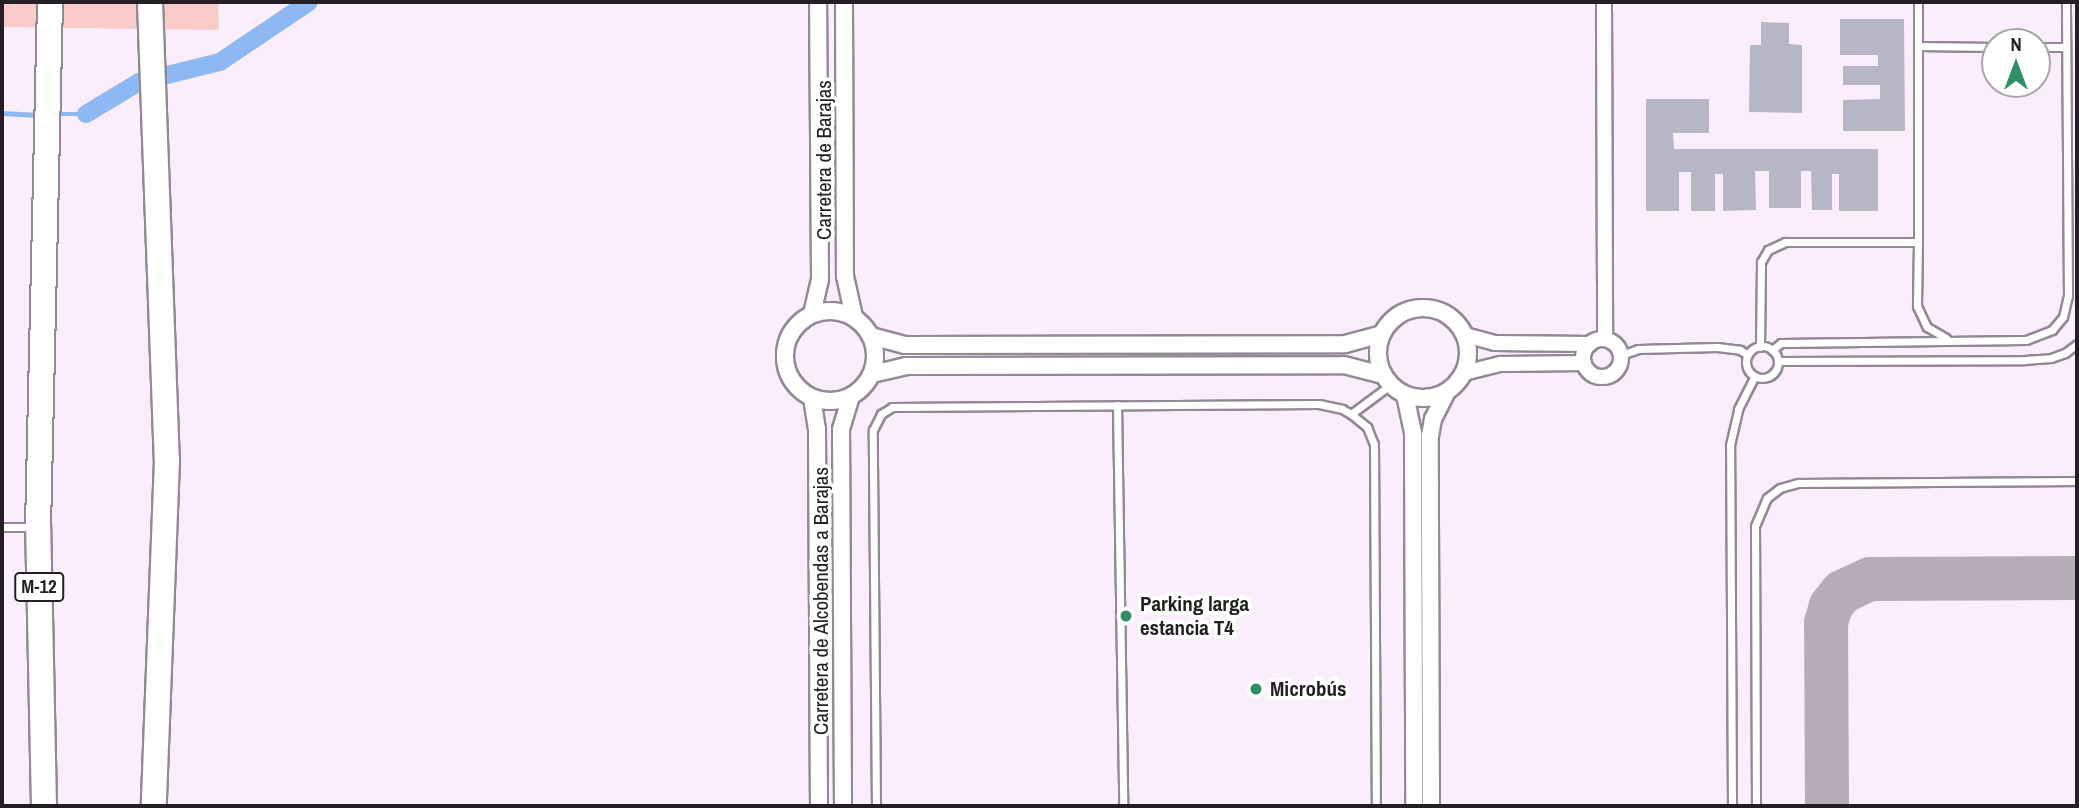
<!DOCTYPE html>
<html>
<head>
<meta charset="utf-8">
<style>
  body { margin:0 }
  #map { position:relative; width:2079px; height:808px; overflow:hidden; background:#faeefc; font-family:"Archivo Narrow",sans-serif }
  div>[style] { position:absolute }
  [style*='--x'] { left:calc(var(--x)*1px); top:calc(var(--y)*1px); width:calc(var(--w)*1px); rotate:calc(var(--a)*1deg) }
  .green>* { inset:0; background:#faccc9 }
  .stream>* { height:4.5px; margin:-2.25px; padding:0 2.25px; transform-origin:2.25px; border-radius:2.25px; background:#8db8f1 }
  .canal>* { height:18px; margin:-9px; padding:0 9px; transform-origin:9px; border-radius:9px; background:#8db8f1 }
  .taxiway>* { height:44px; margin:-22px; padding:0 22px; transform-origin:22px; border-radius:22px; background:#b6acb8 }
  .building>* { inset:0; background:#b7b6c6 }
  .roads { filter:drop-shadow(2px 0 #938996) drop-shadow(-2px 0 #938996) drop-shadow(0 2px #938996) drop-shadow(0 -2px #938996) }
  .service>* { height:7px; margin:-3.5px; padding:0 3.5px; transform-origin:3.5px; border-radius:3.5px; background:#fff }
  .service>.ring { margin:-3.5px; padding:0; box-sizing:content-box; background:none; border:7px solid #fff; border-radius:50% }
  .minor>* { height:14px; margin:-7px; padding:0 7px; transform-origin:7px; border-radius:7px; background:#fff }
  .minor>.ring { margin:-7px; padding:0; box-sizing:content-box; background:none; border:14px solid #fff; border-radius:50% }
  .tertiary>* { height:16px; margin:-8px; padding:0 8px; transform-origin:8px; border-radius:8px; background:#fff }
  .tertiary>.ring { margin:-8px; padding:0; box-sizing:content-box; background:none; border:16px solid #fff; border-radius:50% }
  .motorway>* { height:24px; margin:-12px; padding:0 12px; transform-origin:12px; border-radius:12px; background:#fff }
  .dots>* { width:19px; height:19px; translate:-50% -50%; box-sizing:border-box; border:4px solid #fff; border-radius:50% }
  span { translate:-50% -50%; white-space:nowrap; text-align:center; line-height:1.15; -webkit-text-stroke:7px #fff; paint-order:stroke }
  .shield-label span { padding:2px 5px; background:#fff; border:2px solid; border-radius:5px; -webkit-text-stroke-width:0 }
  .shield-label { font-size:19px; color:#231f24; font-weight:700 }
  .street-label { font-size:21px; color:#231f24 }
  .poi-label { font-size:21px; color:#231f24; font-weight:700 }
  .left { translate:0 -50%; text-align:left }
  .frame { position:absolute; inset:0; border:4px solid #231f24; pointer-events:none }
  .north { position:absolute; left:1981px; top:28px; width:70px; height:70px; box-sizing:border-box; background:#fff; border:2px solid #a7a5a7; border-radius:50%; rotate:0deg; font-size:19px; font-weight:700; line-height:28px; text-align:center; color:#231f24 }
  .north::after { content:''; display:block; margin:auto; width:24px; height:32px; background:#308e66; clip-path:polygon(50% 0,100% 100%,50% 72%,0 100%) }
</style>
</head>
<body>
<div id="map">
  <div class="green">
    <div style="clip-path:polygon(2px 2px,218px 2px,219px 30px,2px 27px)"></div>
  </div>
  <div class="stream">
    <div style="--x:2;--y:113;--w:37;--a:3"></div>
    <div style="--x:55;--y:114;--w:31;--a:0"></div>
  </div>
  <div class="canal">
    <div style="--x:86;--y:114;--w:62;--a:-31.1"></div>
    <div style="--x:139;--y:82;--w:83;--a:-13.9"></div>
    <div style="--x:220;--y:62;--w:107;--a:-34"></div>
  </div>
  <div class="taxiway">
    <div style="--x:1827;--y:806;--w:183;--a:-90.3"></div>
    <div style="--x:1826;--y:623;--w:18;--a:-74"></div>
    <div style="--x:1831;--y:606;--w:18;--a:-52"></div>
    <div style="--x:1842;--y:592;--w:31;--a:-25"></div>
    <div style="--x:1870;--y:579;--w:207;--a:-0.3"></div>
  </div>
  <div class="building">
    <div style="clip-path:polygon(1840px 19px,1904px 19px,1905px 131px,1843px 131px,1843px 100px,1880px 99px,1880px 85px,1843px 85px,1843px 66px,1878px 66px,1878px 55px,1840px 55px)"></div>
    <div style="clip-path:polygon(1761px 22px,1789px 23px,1789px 44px,1802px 45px,1802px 113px,1749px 112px,1750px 45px,1761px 45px)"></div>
    <div style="clip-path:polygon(1646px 99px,1709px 99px,1709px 133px,1673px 133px,1674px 149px,1878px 149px,1878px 211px,1839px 211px,1839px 174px,1832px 174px,1832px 210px,1812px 210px,1811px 171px,1801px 171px,1801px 208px,1769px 208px,1769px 171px,1755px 171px,1756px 210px,1723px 211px,1723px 174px,1715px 174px,1715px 211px,1691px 211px,1691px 172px,1679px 172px,1679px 211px,1646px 211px)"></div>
  </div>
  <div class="roads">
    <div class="service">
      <div style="--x:1918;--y:46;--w:77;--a:0.7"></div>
      <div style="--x:2037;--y:47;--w:29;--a:0"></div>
      <div style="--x:1918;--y:242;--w:64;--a:90.9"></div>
      <div style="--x:1917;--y:306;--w:23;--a:65"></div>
      <div style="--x:1927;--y:327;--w:22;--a:30"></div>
      <div class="ring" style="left:1746px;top:346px;width:25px;height:25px"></div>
      <div style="--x:1760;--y:347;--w:85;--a:-89.3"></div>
      <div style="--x:1761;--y:262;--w:14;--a:-60"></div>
      <div style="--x:1768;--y:250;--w:19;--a:-25"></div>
      <div style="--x:1785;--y:242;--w:133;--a:0"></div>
      <div style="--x:1918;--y:242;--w:240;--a:-90"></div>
      <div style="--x:1772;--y:350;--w:11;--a:-38"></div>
      <div style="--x:1781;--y:343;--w:245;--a:-0.7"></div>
      <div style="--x:2026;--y:340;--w:28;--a:-21"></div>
      <div style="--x:2052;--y:330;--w:17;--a:-50"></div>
      <div style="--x:2063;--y:317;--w:22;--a:-77"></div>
      <div style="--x:2068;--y:296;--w:294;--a:-90.4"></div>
      <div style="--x:1621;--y:355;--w:18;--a:-19"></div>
      <div style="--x:1638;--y:349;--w:79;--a:-1.5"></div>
      <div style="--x:1717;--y:347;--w:23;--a:7"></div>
      <div style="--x:1740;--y:350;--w:9;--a:32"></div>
      <div style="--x:1778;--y:361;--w:246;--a:-0.2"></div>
      <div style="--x:2024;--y:360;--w:27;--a:-4"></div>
      <div style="--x:2051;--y:358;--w:15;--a:-20"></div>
      <div style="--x:2065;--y:353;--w:15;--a:-37"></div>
      <div style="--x:1117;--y:405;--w:401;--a:89.1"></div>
      <div style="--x:1351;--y:414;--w:49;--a:-36.6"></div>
      <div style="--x:2;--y:527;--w:32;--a:0"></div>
      <div style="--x:876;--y:806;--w:376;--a:-90.5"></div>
      <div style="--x:873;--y:430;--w:18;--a:-63"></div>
      <div style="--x:881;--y:414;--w:13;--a:-32"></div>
      <div style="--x:892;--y:407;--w:427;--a:-0.4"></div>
      <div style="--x:1319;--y:404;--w:24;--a:12"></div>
      <div style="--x:1342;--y:409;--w:10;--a:29"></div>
      <div style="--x:1351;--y:414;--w:21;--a:39"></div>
      <div style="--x:1367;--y:427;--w:18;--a:68"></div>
      <div style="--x:1374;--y:444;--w:362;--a:89.7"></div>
      <div style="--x:1732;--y:806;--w:361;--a:-90.3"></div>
      <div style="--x:1730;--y:445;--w:37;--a:-77"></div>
      <div style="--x:1738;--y:409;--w:37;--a:-63"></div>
      <div style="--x:1756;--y:806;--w:280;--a:-90.2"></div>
      <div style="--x:1755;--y:526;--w:30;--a:-67"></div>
      <div style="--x:1767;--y:498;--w:16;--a:-38"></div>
      <div style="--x:1780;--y:488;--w:19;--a:-16"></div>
      <div style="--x:1798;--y:483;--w:279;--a:-0.4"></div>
    </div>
    <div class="minor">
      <div style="--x:1604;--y:2;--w:337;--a:89.8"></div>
      <div style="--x:1465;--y:335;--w:31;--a:15"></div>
      <div style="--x:1495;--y:343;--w:95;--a:0.6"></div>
      <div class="ring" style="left:1583px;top:339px;width:24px;height:24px"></div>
      <div style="--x:1464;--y:373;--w:38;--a:-14"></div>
      <div style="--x:1501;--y:364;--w:83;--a:-0.7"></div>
    </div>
    <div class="tertiary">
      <div style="--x:844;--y:2;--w:274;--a:89.8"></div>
      <div style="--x:845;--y:276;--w:42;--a:77.6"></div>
      <div class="ring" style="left:1378px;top:308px;width:74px;height:74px"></div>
      <div class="ring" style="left:785px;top:311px;width:74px;height:74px"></div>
      <div style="--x:812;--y:314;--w:36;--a:-77"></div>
      <div style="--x:820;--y:279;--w:277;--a:-90.4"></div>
      <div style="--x:871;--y:336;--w:35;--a:15"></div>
      <div style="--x:905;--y:345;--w:440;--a:-0.1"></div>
      <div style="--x:1345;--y:344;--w:38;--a:-15"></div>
      <div style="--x:872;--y:374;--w:35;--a:-13"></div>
      <div style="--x:906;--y:366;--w:438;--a:-0.1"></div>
      <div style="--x:1344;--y:365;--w:40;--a:14.4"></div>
      <div style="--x:1405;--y:395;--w:40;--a:78"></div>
      <div style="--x:1413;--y:434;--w:372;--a:89.8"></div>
      <div style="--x:812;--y:398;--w:31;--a:81"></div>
      <div style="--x:817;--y:429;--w:377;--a:89.7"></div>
      <div style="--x:843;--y:806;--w:377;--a:-90.3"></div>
      <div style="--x:841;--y:429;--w:34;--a:-73"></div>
      <div style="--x:1431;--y:806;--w:370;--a:-90.2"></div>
      <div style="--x:1430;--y:436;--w:17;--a:-80"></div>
      <div style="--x:1433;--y:419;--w:30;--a:-63"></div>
    </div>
    <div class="motorway">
      <div style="--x:150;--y:2;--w:458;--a:87.9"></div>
      <div style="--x:167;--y:460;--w:346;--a:92.2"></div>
      <div style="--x:44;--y:806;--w:279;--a:-91.2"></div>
      <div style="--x:38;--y:527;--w:525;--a:-88.69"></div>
    </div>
  </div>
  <div class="dots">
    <div style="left:1126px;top:616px;background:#308e66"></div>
    <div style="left:1256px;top:689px;background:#308e66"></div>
  </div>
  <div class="shield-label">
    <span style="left:39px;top:587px">M-12</span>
  </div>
  <div class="street-label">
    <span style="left:824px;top:160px;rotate:-90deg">Carretera de Barajas</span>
    <span style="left:821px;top:601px;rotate:-90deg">Carretera de Alcobendas a Barajas</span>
  </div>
  <div class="poi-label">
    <span class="left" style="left:1140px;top:616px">Parking larga<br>estancia T4</span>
    <span class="left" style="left:1270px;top:689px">Microbús</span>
  </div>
  <div class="frame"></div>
  <div class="north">N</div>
</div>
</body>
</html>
